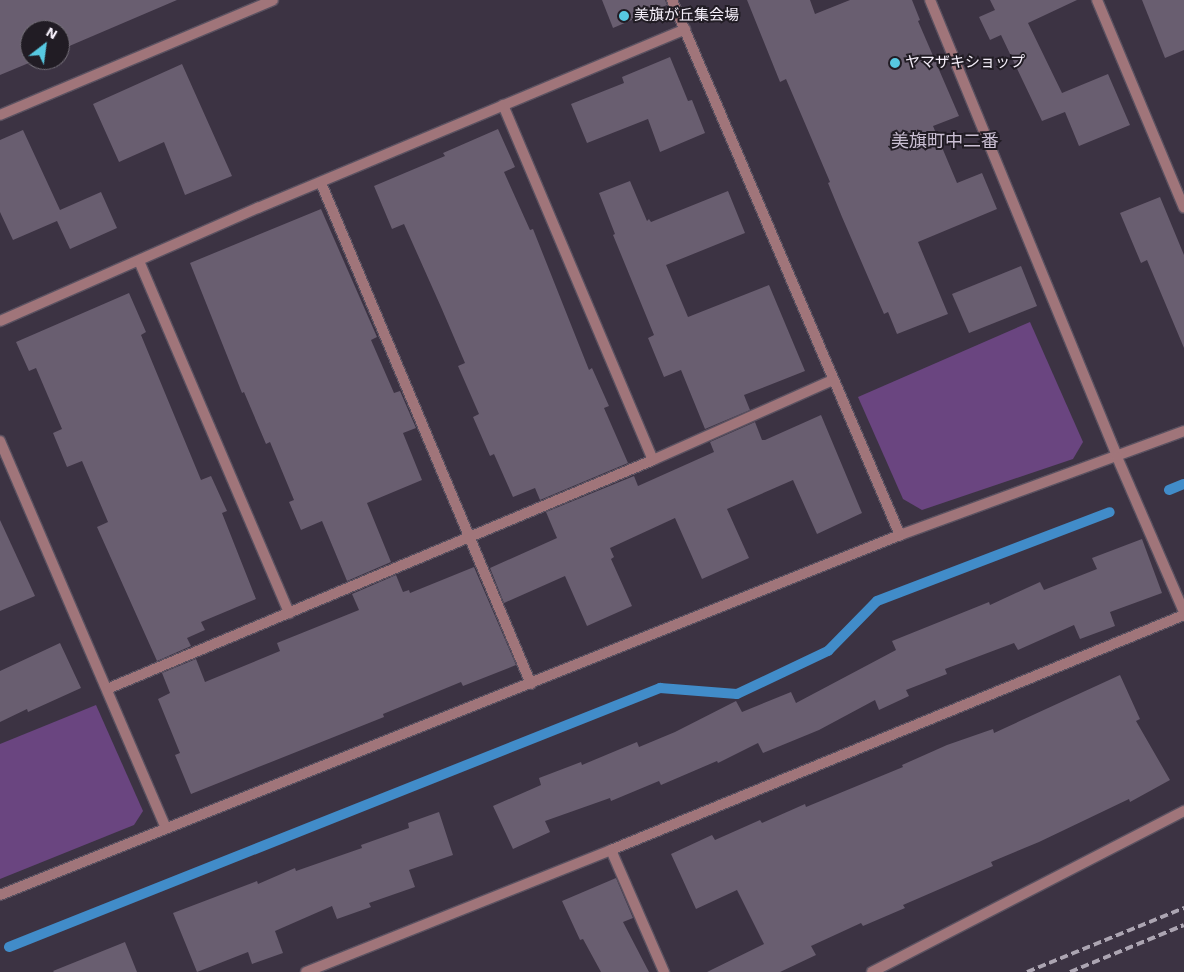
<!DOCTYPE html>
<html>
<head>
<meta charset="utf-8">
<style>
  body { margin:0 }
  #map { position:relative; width:1184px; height:972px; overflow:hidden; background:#3c3343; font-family:"Work Sans","Noto Sans JP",sans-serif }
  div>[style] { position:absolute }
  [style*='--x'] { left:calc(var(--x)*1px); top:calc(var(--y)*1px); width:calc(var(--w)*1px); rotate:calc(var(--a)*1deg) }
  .green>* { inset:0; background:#6a4580 }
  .stream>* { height:10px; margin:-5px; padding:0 5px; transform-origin:5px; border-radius:5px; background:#418cc9 }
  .building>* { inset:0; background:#695e70 }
  .roads { filter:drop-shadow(1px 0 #5a5160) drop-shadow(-1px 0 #5a5160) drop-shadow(0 1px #5a5160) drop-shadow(0 -1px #5a5160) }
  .minor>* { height:10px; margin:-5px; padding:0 5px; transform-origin:5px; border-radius:5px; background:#a0757a }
  .tertiary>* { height:10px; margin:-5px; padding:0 5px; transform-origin:5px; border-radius:5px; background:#a0757a }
  .rail>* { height:4px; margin-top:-2px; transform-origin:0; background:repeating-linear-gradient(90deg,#aca5b2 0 8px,transparent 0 12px) }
  .dots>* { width:14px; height:14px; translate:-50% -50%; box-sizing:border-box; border:2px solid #211c24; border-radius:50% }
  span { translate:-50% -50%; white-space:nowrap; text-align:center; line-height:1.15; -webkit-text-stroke:4px #211c24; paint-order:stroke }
  .poi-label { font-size:15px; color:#f6f0fb }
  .left { translate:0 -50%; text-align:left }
  .quarter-label { font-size:18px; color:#cabfd3 }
  .north { position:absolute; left:20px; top:20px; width:50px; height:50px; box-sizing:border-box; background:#211c24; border:1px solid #76717a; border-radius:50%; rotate:30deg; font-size:14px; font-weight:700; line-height:20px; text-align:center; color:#f6f0fb }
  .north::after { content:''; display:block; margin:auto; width:18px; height:22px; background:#57c9e2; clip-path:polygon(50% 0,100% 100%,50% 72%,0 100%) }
</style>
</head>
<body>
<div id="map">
  <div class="green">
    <div style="clip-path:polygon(1030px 322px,1083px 442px,1073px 459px,922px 510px,903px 499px,858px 397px)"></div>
    <div style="clip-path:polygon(96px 705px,143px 811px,134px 825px,0 879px,0 744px)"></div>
  </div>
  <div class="stream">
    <div style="--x:1169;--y:490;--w:16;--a:-22"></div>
    <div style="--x:9;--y:947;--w:701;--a:-21.7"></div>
    <div style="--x:660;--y:688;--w:77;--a:4.5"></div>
    <div style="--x:737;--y:694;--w:101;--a:-25.3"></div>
    <div style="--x:828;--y:651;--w:70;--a:-45.6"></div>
    <div style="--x:877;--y:601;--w:249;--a:-20.9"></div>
  </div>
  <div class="building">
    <div style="clip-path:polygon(0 0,177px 0,60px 50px,60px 30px,30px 30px,30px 60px,36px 60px,0 75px)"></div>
    <div style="clip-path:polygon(602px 0,665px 0,667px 5px,613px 28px)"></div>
    <div style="clip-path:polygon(747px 0,810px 0,815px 14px,850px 0,912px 0,920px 20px,918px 21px,959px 116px,933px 126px,957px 183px,982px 173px,997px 209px,918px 242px,948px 314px,897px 334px,888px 312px,884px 314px,842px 217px,828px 183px,830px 182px,786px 79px,780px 82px)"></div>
    <div style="clip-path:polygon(990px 0,1077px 0,1028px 23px,1062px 93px,1108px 74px,1130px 125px,1079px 146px,1065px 112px,1042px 121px,1001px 35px,990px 40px,979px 17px,995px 10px)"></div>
    <div style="clip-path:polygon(1142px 0,1184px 0,1184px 50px,1165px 58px)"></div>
    <div style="clip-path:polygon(670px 57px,688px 101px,692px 100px,705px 133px,660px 152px,648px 119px,587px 143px,571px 104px,624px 83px,622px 77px)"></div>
    <div style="clip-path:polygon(182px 64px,232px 176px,185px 195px,164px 142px,119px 162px,93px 104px)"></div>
    <div style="clip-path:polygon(498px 129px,515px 167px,504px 172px,530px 230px,533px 229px,589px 370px,592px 368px,609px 406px,604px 408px,628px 463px,540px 500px,535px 488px,513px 497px,494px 454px,490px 456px,473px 417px,479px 414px,458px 366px,465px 363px,441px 307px,404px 224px,392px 229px,374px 186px,445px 156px,443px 153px)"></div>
    <div style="clip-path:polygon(23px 130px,60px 210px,101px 192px,117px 228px,70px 249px,57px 221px,13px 240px,0 212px,0 140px)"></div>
    <div style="clip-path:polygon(630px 181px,647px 221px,649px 219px,651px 222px,728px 191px,745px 233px,666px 265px,688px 317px,769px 285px,805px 371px,744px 395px,750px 410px,705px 429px,681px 370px,664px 377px,648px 338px,654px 335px,613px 235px,615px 234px,599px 193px)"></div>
    <div style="clip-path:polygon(1160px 197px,1184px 255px,1184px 348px,1147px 260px,1141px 263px,1120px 213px)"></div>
    <div style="clip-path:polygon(321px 209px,377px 337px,371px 340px,394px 393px,400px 391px,416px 428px,403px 433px,422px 480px,367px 503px,391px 562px,347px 581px,322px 521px,301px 530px,289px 502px,294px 500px,270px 442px,266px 444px,244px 392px,242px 393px,190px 263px)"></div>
    <div style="clip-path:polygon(1021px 266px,1037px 306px,969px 333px,952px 294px)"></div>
    <div style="clip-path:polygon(129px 293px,146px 332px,141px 335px,201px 480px,211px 476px,227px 511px,222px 513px,256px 599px,201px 622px,205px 630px,187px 638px,191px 646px,157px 661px,97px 527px,108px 522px,82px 461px,67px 467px,53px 433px,62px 429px,36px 368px,29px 371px,16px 342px)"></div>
    <div style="clip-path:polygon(821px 415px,862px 513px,817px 534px,793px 480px,727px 509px,749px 558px,702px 579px,675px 518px,610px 548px,614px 557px,611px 559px,632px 606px,587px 626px,565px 576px,504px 603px,490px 568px,557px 538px,546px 512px,634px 476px,638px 486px,714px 452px,710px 442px,755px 422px,762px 440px,765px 440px)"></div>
    <div style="clip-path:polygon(0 520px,35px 596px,0 611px)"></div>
    <div style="clip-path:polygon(1142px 539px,1162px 593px,1110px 612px,1115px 626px,1080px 639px,1074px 625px,1018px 650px,1014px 643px,945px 669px,947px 674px,906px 690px,909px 696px,879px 710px,875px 700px,819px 730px,763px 753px,758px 743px,718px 763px,717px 761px,661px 785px,659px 781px,611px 801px,610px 798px,545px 821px,550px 832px,513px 849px,493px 806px,541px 785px,539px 778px,581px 762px,582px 765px,637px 742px,639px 747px,675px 732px,736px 701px,742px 712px,791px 692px,796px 703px,896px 650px,892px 641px,989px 602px,990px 605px,1040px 582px,1044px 590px,1097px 569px,1092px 558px)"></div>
    <div style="clip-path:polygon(474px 567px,516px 665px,463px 686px,461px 682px,383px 714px,384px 717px,191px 794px,175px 755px,180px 753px,158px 699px,170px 693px,162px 673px,196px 659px,205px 682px,280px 651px,277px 643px,359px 610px,352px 594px,396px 575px,403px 592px,409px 590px,410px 593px)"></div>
    <div style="clip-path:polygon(60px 643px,81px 688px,28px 712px,27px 709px,0 722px,0 671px)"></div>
    <div style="clip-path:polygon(1120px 675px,1140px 719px,1136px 721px,1170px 780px,1130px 802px,1129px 799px,1039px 842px,991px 862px,993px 866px,903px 905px,905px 908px,863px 926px,861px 923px,811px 946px,816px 955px,780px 972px,707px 972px,764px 944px,737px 890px,696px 909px,671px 854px,712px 835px,715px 840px,760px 820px,762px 823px,805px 804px,806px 807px,903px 767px,902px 765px,947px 745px,993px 729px,994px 733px)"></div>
    <div style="clip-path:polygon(439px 812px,453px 855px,409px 870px,415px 887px,369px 903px,371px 907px,337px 919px,332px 906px,275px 931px,283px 953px,252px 964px,248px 952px,197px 972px,173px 913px,257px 881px,258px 884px,295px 868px,296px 871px,362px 848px,361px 845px,409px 828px,408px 823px)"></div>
    <div style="clip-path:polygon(616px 878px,633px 918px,623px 922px,649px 972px,601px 972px,583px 939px,580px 940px,562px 901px)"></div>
    <div style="clip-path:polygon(125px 942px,137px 972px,54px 972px,53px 971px)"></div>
  </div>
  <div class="roads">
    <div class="minor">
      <div style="--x:672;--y:0;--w:582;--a:66.92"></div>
      <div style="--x:1097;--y:0;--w:225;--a:67.3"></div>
      <div style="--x:503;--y:105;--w:385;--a:67.1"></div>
      <div style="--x:0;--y:115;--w:296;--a:-22.8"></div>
      <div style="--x:321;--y:183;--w:543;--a:67.26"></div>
      <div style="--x:139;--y:261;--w:383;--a:66.9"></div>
      <div style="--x:0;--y:321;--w:282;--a:-23.7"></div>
      <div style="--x:258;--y:208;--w:463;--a:-22.7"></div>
      <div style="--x:0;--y:441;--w:421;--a:66.8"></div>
      <div style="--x:107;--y:689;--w:592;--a:-22.75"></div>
      <div style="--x:653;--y:460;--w:197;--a:-24"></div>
      <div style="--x:611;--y:850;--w:133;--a:66.5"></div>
      <div style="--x:0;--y:895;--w:969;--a:-21.8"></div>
      <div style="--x:900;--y:535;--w:302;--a:-20.1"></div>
      <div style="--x:306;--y:972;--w:328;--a:-21.8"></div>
      <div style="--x:611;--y:850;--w:619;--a:-22.3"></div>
      <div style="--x:872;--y:972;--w:351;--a:-27.3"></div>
    </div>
    <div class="tertiary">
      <div style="--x:930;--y:0;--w:494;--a:67.7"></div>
      <div style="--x:1117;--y:457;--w:169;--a:66.6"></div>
    </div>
  </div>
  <div class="rail">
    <div style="--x:1027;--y:972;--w:170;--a:-22.2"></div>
    <div style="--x:1070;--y:972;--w:123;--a:-22.4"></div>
  </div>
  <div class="dots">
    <div style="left:624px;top:16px;background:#57c9e2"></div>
    <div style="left:895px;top:63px;background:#57c9e2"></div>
  </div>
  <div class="poi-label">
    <span class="left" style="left:634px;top:16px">美旗が丘集会場</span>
    <span class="left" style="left:905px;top:63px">ヤマザキショップ</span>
  </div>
  <div class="quarter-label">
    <span style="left:945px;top:141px">美旗町中二番</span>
  </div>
  <div class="north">N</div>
</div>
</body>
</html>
